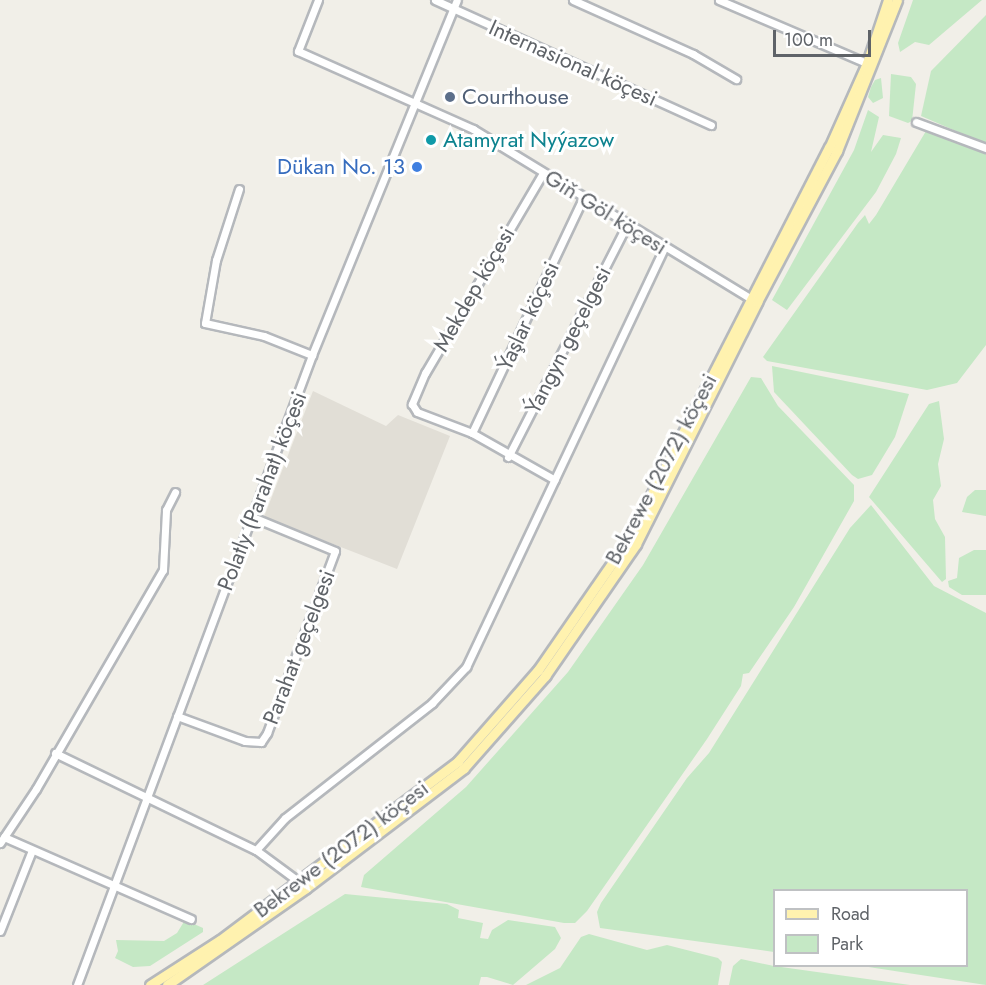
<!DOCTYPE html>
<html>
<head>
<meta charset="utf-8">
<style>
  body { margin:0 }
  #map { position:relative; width:986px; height:985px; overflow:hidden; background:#f1efe8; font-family:Jost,sans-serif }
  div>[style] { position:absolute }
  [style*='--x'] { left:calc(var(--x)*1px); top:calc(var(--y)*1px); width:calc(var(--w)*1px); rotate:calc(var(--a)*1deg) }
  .education>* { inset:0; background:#e1ded6 }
  .green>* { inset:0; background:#c5e8c5 }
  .roads { filter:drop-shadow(2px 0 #b5b8bc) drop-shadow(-2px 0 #b5b8bc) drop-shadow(0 2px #b5b8bc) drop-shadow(0 -2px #b5b8bc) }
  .minor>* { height:7px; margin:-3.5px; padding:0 3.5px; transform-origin:3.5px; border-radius:3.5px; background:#fff }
  .major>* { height:9px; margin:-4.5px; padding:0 4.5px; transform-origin:4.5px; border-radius:4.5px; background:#fff2af }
  .dots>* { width:16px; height:16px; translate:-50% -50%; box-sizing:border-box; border:3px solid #fff; border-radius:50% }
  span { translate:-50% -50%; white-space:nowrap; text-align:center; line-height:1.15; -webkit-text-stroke:6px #fff; paint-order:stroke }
  .street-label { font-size:22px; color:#5f6368 }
  .service-label { font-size:22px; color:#4e5e75 }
  .left { translate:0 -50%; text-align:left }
  .culture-label { font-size:22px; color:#0d838f }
  .shop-label { font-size:22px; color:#366cbe }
  .right { translate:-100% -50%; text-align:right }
  .legend { position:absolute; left:773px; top:889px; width:195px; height:78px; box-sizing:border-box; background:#fff; border:2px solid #bfc1c3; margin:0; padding:8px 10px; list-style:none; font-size:18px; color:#5f6368 }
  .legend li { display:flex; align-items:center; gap:12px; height:30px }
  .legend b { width:30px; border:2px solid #bfc1c3 }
  .scale { position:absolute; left:773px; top:30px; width:98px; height:27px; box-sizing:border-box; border:3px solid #5f6368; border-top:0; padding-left:8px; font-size:18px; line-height:21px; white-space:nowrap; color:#5f6368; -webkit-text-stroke:4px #fff; paint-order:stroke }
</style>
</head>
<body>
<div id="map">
  <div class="education">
    <div style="clip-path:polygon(313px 391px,386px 426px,398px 415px,450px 436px,397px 569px,264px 517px)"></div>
  </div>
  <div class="green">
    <div style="clip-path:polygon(913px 0,982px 0,929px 45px,915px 42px,900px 52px,898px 43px)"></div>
    <div style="clip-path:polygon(986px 15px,986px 144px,921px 116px,931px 71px)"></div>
    <div style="clip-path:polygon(891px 74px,911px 77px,916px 84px,912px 121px,908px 123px,889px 116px)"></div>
    <div style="clip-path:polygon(881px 78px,883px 98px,873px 103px,868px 97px,871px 87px,875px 80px)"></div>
    <div style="clip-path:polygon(868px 110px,879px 117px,871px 152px,883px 135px,901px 138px,896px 154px,876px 192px,787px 310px,772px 300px,854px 150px)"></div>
    <div style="clip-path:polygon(926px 131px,986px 151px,986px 345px,957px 383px,927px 390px,767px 361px,763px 357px,858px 223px,865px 215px,869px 224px,876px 215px)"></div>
    <div style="clip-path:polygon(772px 366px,909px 394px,895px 437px,872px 475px,858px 479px,852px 475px,774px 392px)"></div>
    <div style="clip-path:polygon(751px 377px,761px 378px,778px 406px,854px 485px,854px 501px,794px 607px,749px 673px,743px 674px,741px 686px,707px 739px,587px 911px,575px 923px,564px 923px,361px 887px,364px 875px,466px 787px,568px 672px,643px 565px)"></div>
    <div style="clip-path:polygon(939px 401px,944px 439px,938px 464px,941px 486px,933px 500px,935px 519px,945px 537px,946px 579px,942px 582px,869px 497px,929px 404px)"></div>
    <div style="clip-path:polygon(975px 490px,986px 490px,986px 516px,962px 512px,967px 497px)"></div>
    <div style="clip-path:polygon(871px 505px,934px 586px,986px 613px,986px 985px,862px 966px,966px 966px,966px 890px,774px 890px,774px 952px,600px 928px,597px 912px,601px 903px,687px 778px,709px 753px,850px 528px)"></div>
    <div style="clip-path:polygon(974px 550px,986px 550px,986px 595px,962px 595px,949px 587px,948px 581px,957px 578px,959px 558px)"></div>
    <div style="clip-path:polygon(345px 894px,447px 904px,459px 910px,458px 918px,483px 923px,480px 938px,488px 939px,492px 930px,508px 920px,555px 927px,561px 938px,555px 949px,513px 985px,487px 977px,481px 977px,479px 985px,203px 985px)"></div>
    <div style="clip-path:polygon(185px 920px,203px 928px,203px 932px,150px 966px,133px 967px,115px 958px,118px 951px,116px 940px,164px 941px,177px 933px)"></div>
    <div style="clip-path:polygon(589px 934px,647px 950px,667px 945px,718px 958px,722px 962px,718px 985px,526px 985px,560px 968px,581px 937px)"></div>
    <div style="clip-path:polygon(741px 959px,774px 966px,910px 985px,729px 985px,733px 966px)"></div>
  </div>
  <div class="roads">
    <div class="minor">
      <div style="--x:318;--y:0;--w:55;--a:111.4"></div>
      <div style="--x:298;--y:51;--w:192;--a:24"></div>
      <div style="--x:473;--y:129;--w:330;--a:31.4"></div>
      <div style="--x:435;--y:0;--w:303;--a:24.4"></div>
      <div style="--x:573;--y:0;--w:132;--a:24.2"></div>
      <div style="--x:693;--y:54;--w:50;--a:30.2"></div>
      <div style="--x:719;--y:0;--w:161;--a:23.1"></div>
      <div style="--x:916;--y:122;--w:75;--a:20.4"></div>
      <div style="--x:543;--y:173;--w:232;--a:120.5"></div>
      <div style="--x:425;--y:373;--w:34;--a:113"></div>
      <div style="--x:412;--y:404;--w:9;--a:58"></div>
      <div style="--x:417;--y:412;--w:59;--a:20.9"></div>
      <div style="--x:472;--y:433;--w:95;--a:29.5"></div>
      <div style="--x:239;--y:189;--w:75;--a:107.9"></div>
      <div style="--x:216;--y:260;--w:64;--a:99.9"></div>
      <div style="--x:205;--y:323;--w:60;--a:12.4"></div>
      <div style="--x:264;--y:336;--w:52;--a:21.6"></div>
      <div style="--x:472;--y:433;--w:260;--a:-64.7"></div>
      <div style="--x:508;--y:457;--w:262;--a:-62.9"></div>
      <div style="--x:177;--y:716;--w:72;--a:20.2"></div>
      <div style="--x:245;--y:741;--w:16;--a:4"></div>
      <div style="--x:261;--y:742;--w:11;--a:-56"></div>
      <div style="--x:267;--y:733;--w:194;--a:-69.5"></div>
      <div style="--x:335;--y:551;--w:90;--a:-157.7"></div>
      <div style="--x:55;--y:753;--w:223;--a:25.8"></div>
      <div style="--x:256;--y:850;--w:57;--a:36.5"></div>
      <div style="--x:4;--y:837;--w:204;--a:23.7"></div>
      <div style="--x:0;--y:843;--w:65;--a:-56.3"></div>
      <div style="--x:36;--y:789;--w:253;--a:-59.9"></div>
      <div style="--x:163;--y:570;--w:60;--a:-87.1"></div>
      <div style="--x:166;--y:510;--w:20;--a:-63"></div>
      <div style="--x:256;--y:850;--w:43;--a:-47.8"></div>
      <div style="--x:285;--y:818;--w:187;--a:-38"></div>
      <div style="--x:432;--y:703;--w:50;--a:-46.6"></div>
      <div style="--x:466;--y:667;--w:463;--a:-64.7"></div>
      <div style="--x:0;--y:931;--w:87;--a:-68.4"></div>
      <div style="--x:77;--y:985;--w:672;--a:-69.54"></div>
      <div style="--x:312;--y:355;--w:383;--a:-67.8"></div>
    </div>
    <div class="major">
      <div style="--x:150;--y:985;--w:83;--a:-32.7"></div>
      <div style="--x:220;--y:940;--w:298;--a:-36.9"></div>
      <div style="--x:458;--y:761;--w:121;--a:-48.7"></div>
      <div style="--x:538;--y:670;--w:158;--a:-55.3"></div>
      <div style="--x:628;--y:540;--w:441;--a:-62.9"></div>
      <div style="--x:829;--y:148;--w:93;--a:-65.9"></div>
      <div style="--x:867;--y:63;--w:66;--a:-71.6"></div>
      <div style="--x:167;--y:985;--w:169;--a:-34.9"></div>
      <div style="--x:306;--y:888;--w:198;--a:-37.2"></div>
      <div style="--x:464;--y:768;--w:123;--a:-48.6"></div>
      <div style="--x:545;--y:676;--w:160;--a:-55.4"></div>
      <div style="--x:636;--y:544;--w:271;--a:-63.4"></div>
      <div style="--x:757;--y:302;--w:171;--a:-62.1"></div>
      <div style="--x:837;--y:151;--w:162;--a:-68.3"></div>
    </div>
  </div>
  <div class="dots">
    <div style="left:450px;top:97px;background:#5c6f8a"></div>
    <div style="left:431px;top:140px;background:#0f9aa8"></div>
    <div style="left:417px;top:167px;background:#3f7fe0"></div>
  </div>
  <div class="street-label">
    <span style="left:573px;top:63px;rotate:24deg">Internasional köçesi</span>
    <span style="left:606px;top:212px;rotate:32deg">Giň Göl köçesi</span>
    <span style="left:474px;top:289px;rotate:-60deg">Mekdep köçesi</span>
    <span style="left:528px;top:316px;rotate:-65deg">Ýaşlar köçesi</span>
    <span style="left:568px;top:340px;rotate:-63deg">Ýangyn geçelgesi</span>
    <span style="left:661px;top:469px;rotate:-62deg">Bekrewe (2072) köçesi</span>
    <span style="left:262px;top:491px;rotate:-69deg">Polatly (Parahat) köçesi</span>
    <span style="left:299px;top:647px;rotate:-69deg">Parahat geçelgesi</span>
    <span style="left:341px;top:849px;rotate:-37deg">Bekrewe (2072) köçesi</span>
  </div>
  <div class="service-label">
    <span class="left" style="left:462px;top:97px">Courthouse</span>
  </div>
  <div class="culture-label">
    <span class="left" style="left:443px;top:140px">Atamyrat Nyýazow</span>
  </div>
  <div class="shop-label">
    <span class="right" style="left:405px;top:167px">Dükan No. 13</span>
  </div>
  <ul class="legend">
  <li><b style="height:8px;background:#fff2af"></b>Road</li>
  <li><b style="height:16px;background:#c5e8c5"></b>Park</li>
  </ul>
  <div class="scale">100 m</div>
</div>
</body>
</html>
